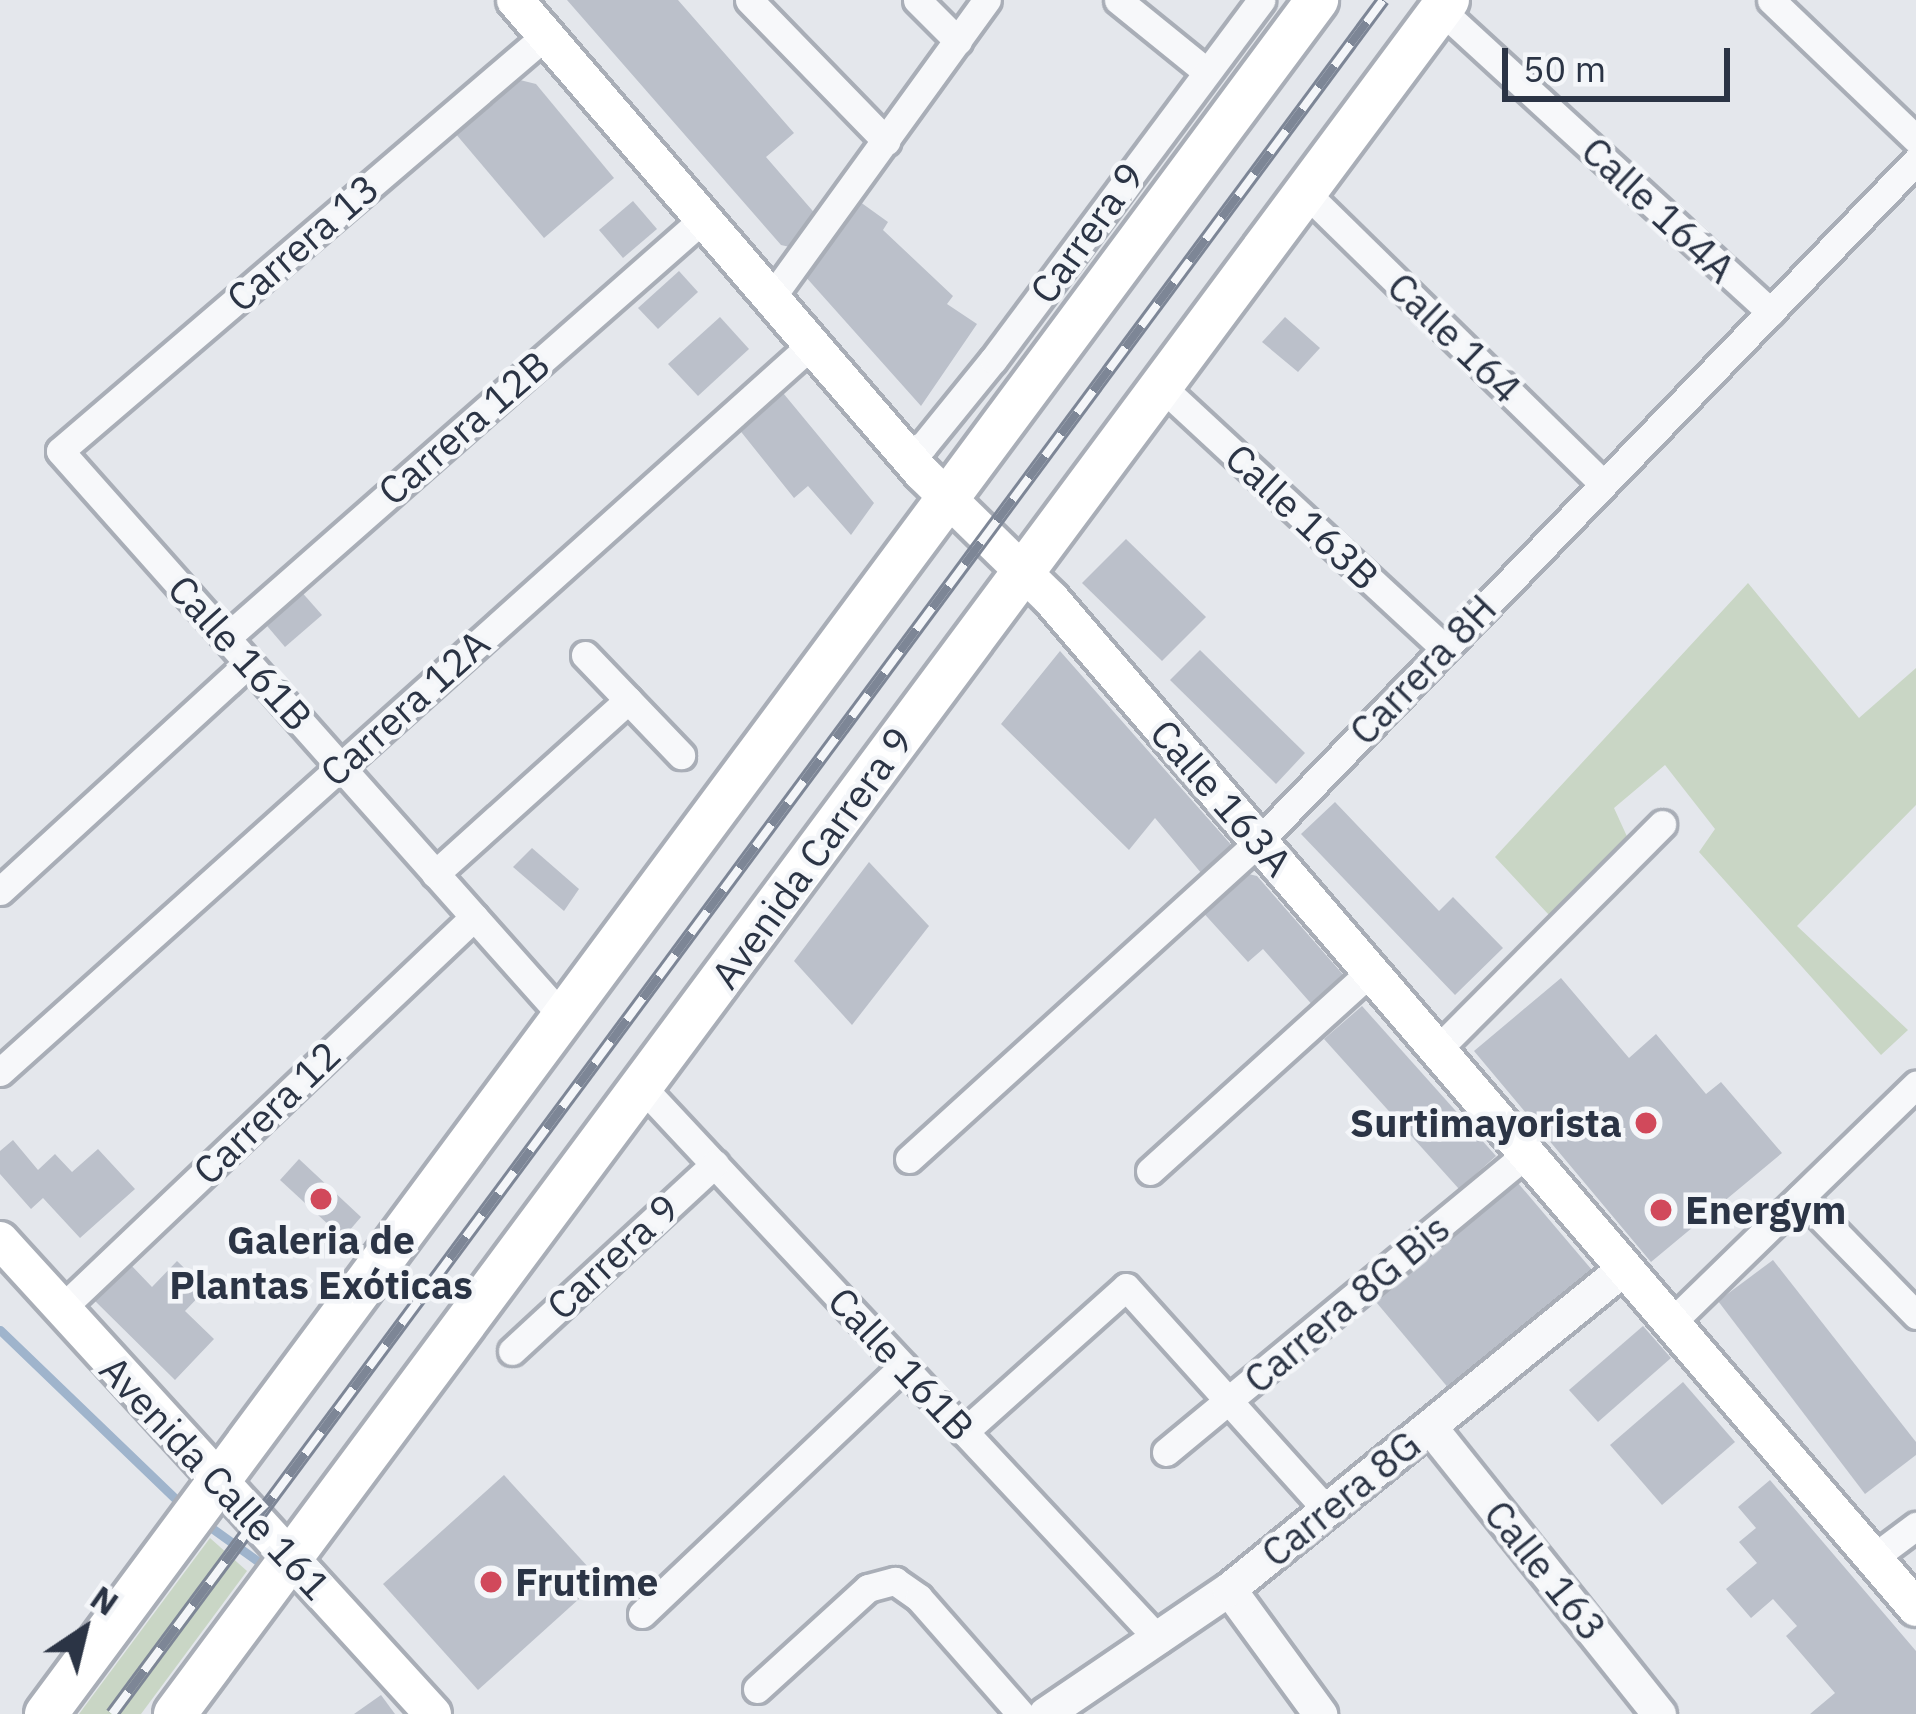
<!DOCTYPE html>
<html>
<head>
<meta charset="utf-8">
<style>
  body { margin:0 }
  #map { position:relative; width:1916px; height:1714px; overflow:hidden; background:#e4e7ec; font-family:"IBM Plex Sans",sans-serif }
  div>[style] { position:absolute }
  [style*='--x'] { left:calc(var(--x)*1px); top:calc(var(--y)*1px); width:calc(var(--w)*1px); rotate:calc(var(--a)*1deg) }
  .green>* { inset:0; background:#c9d6c5 }
  .stream>* { height:9px; margin:-4.5px; padding:0 4.5px; transform-origin:4.5px; border-radius:4.5px; background:#9fb4cc }
  .building>* { inset:0; background:#bbc0ca }
  .roads { filter:drop-shadow(3px 0 #a9aeb7) drop-shadow(-3px 0 #a9aeb7) drop-shadow(0 3px #a9aeb7) drop-shadow(0 -3px #a9aeb7) }
  .minor>* { height:27px; margin:-13.5px; padding:0 13.5px; transform-origin:13.5px; border-radius:13.5px; background:#f7f8fa }
  .tertiary>* { height:33px; margin:-16.5px; padding:0 16.5px; transform-origin:16.5px; border-radius:16.5px; background:#f7f8fa }
  .secondary>* { height:36px; margin:-18px; padding:0 18px; transform-origin:18px; border-radius:18px; background:#fff }
  .primary>* { height:42px; margin:-21px; padding:0 21px; transform-origin:21px; border-radius:21px; background:#fff }
  .rail>* { height:14px; margin-top:-7px; transform-origin:0; background:repeating-linear-gradient(90deg,#f4f6f9 0 27px,#7d8696 0 54px); box-sizing:border-box; border-block:3px solid #7d8696 }
  .dots>* { width:33px; height:33px; translate:-50% -50%; box-sizing:border-box; border:6px solid #f4f6f9; border-radius:50% }
  span { translate:-50% -50%; white-space:nowrap; text-align:center; line-height:1.15; -webkit-text-stroke:9px #f4f6f9; paint-order:stroke }
  .street-label { font-size:39px; color:#2b3445 }
  .poi-label { font-size:39px; color:#2b3445; font-weight:700 }
  .right { translate:-100% -50%; text-align:right }
  .left { translate:0 -50%; text-align:left }
  .north { position:absolute; left:24px; top:1570px; width:120px; height:120px; -webkit-text-stroke:9px #f4f6f9; paint-order:stroke; rotate:35deg; font-size:33px; font-weight:700; line-height:48px; text-align:center; color:#2b3445 }
  .north::after { content:''; display:block; margin:auto; width:42px; height:54px; background:#2b3445; clip-path:polygon(50% 0,100% 100%,50% 72%,0 100%) }
  .scale { position:absolute; left:1502px; top:48px; width:228px; height:54px; box-sizing:border-box; border:6px solid #2b3445; border-top:0; padding-left:15px; font-size:36px; line-height:42px; white-space:nowrap; color:#2b3445; -webkit-text-stroke:9px #f4f6f9; paint-order:stroke }
</style>
</head>
<body>
<div id="map">
  <div class="green">
    <div style="clip-path:polygon(1748px 583px,1859px 718px,1916px 668px,1916px 805px,1797px 926px,1908px 1030px,1881px 1055px,1699px 852px,1715px 829px,1665px 765px,1614px 808px,1630px 843px,1549px 915px,1495px 857px)"></div>
    <div style="clip-path:polygon(210px 1538px,247px 1571px,141px 1714px,79px 1714px)"></div>
  </div>
  <div class="stream">
    <div style="--x:0;--y:1330;--w:255;--a:43.9"></div>
    <div style="--x:202;--y:1521;--w:79;--a:35.7"></div>
  </div>
  <div class="building">
    <div style="clip-path:polygon(567px 0,678px 0,794px 133px,766px 157px,818px 217px,794px 248px,781px 245px)"></div>
    <div style="clip-path:polygon(520px 80px,536px 84px,614px 178px,544px 238px,455px 133px)"></div>
    <div style="clip-path:polygon(856px 199px,888px 222px,883px 230px,953px 296px,947px 304px,977px 324px,921px 406px,804px 275px)"></div>
    <div style="clip-path:polygon(633px 201px,657px 229px,623px 258px,599px 230px)"></div>
    <div style="clip-path:polygon(679px 271px,698px 292px,658px 329px,638px 308px)"></div>
    <div style="clip-path:polygon(720px 317px,749px 349px,698px 396px,668px 364px)"></div>
    <div style="clip-path:polygon(1285px 317px,1320px 348px,1298px 372px,1262px 342px)"></div>
    <div style="clip-path:polygon(774px 382px,874px 503px,851px 535px,808px 486px,794px 498px,730px 418px)"></div>
    <div style="clip-path:polygon(1126px 539px,1206px 617px,1162px 661px,1082px 583px)"></div>
    <div style="clip-path:polygon(299px 589px,322px 615px,285px 647px,262px 620px)"></div>
    <div style="clip-path:polygon(1200px 650px,1305px 753px,1276px 784px,1170px 680px)"></div>
    <div style="clip-path:polygon(1060px 651px,1234px 848px,1202px 874px,1155px 818px,1129px 850px,1001px 724px)"></div>
    <div style="clip-path:polygon(1335px 802px,1439px 911px,1453px 897px,1503px 948px,1455px 995px,1301px 834px)"></div>
    <div style="clip-path:polygon(532px 848px,579px 889px,564px 911px,513px 867px)"></div>
    <div style="clip-path:polygon(869px 862px,929px 926px,852px 1025px,794px 961px)"></div>
    <div style="clip-path:polygon(1240px 872px,1257px 876px,1347px 979px,1315px 1008px,1263px 949px,1248px 962px,1199px 908px)"></div>
    <div style="clip-path:polygon(1561px 978px,1629px 1058px,1656px 1034px,1706px 1094px,1721px 1082px,1782px 1153px,1651px 1262px,1474px 1051px)"></div>
    <div style="clip-path:polygon(1362px 1006px,1496px 1156px,1459px 1189px,1324px 1039px)"></div>
    <div style="clip-path:polygon(13px 1140px,38px 1170px,55px 1154px,72px 1172px,98px 1149px,135px 1189px,80px 1238px,43px 1198px,31px 1209px,0 1174px,0 1151px)"></div>
    <div style="clip-path:polygon(299px 1159px,361px 1217px,343px 1238px,280px 1180px)"></div>
    <div style="clip-path:polygon(1512px 1176px,1592px 1270px,1450px 1390px,1371px 1296px)"></div>
    <div style="clip-path:polygon(1773px 1260px,1916px 1442px,1916px 1455px,1865px 1494px,1718px 1301px)"></div>
    <div style="clip-path:polygon(177px 1261px,206px 1289px,185px 1311px,214px 1339px,175px 1380px,93px 1299px,130px 1264px,152px 1287px)"></div>
    <div style="clip-path:polygon(1643px 1326px,1671px 1358px,1598px 1422px,1569px 1390px)"></div>
    <div style="clip-path:polygon(1683px 1382px,1735px 1442px,1662px 1505px,1610px 1445px)"></div>
    <div style="clip-path:polygon(504px 1475px,600px 1580px,478px 1690px,383px 1584px)"></div>
    <div style="clip-path:polygon(1770px 1480px,1916px 1651px,1916px 1714px,1810px 1714px,1835px 1693px,1786px 1636px,1797px 1626px,1773px 1599px,1751px 1618px,1726px 1589px,1757px 1563px,1739px 1542px,1756px 1528px,1738px 1507px)"></div>
    <div style="clip-path:polygon(381px 1695px,395px 1714px,354px 1714px)"></div>
  </div>
  <div class="roads">
    <div class="minor">
      <div style="--x:749;--y:0;--w:197;--a:45.8"></div>
      <div style="--x:917;--y:0;--w:58;--a:45"></div>
      <div style="--x:1118;--y:0;--w:114;--a:39"></div>
      <div style="--x:1771;--y:0;--w:201;--a:43.8"></div>
      <div style="--x:1441;--y:10;--w:447;--a:42.5"></div>
      <div style="--x:545;--y:36;--w:638;--a:139.45"></div>
      <div style="--x:60;--y:451;--w:757;--a:48.37"></div>
      <div style="--x:1305;--y:192;--w:417;--a:44.4"></div>
      <div style="--x:771;--y:298;--w:368;--a:-54.1"></div>
      <div style="--x:1161;--y:386;--w:386;--a:42.8"></div>
      <div style="--x:903;--y:452;--w:21;--a:-17"></div>
      <div style="--x:923;--y:446;--w:111;--a:-50.9"></div>
      <div style="--x:993;--y:360;--w:449;--a:-53.3"></div>
      <div style="--x:226;--y:638;--w:635;--a:-41.3"></div>
      <div style="--x:585;--y:655;--w:139;--a:46.2"></div>
      <div style="--x:435;--y:874;--w:260;--a:-42"></div>
      <div style="--x:0;--y:891;--w:338;--a:-42.5"></div>
      <div style="--x:1437;--y:1050;--w:319;--a:-45.1"></div>
      <div style="--x:0;--y:1072;--w:1089;--a:-41.87"></div>
      <div style="--x:644;--y:1089;--w:754;--a:46.93"></div>
      <div style="--x:909;--y:1159;--w:471;--a:-42.2"></div>
      <div style="--x:1258;--y:842;--w:947;--a:-45.98"></div>
      <div style="--x:1150;--y:1171;--w:297;--a:-42.1"></div>
      <div style="--x:1801;--y:1197;--w:165;--a:45.7"></div>
      <div style="--x:60;--y:1310;--w:571;--a:-43.51"></div>
      <div style="--x:1671;--y:1323;--w:342;--a:-44.2"></div>
      <div style="--x:512;--y:1351;--w:276;--a:-42.7"></div>
      <div style="--x:964;--y:1432;--w:217;--a:-41.8"></div>
      <div style="--x:1126;--y:1287;--w:302;--a:48"></div>
      <div style="--x:1166;--y:1452;--w:467;--a:-39.6"></div>
      <div style="--x:1873;--y:1558;--w:54;--a:-36.7"></div>
      <div style="--x:642;--y:1614;--w:360;--a:-43.5"></div>
      <div style="--x:757;--y:1689;--w:150;--a:-42.3"></div>
      <div style="--x:868;--y:1588;--w:28;--a:-15"></div>
      <div style="--x:895;--y:1581;--w:29;--a:35"></div>
      <div style="--x:919;--y:1598;--w:154;--a:48.7"></div>
    </div>
    <div class="tertiary">
      <div style="--x:1430;--y:1427;--w:367;--a:51.4"></div>
      <div style="--x:1229;--y:1589;--w:155;--a:53.9"></div>
      <div style="--x:1045;--y:1714;--w:222;--a:-34.2"></div>
      <div style="--x:1229;--y:1589;--w:509;--a:-39.1"></div>
    </div>
    <div class="secondary">
      <div style="--x:515;--y:0;--w:624;--a:49.29"></div>
      <div style="--x:922;--y:473;--w:180;--a:44.3"></div>
      <div style="--x:1051;--y:599;--w:1329;--a:49.39"></div>
      <div style="--x:0;--y:1240;--w:642;--a:47.59"></div>
    </div>
    <div class="primary">
      <div style="--x:46;--y:1714;--w:2134;--a:-53.44"></div>
      <div style="--x:175;--y:1714;--w:2135;--a:-53.4"></div>
    </div>
  </div>
  <div class="rail">
    <div style="--x:112;--y:1714;--w:2134;--a:-53.44"></div>
  </div>
  <div class="dots">
    <div style="left:1646px;top:1123px;background:#d1495b"></div>
    <div style="left:321px;top:1199px;background:#d1495b"></div>
    <div style="left:1661px;top:1210px;background:#d1495b"></div>
    <div style="left:491px;top:1582px;background:#d1495b"></div>
  </div>
  <div class="street-label">
    <span style="left:1658px;top:210px;rotate:43deg">Calle 164A</span>
    <span style="left:1087px;top:233px;rotate:-54deg">Carrera 9</span>
    <span style="left:303px;top:243px;rotate:-41deg">Carrera 13</span>
    <span style="left:1454px;top:338px;rotate:44deg">Calle 164</span>
    <span style="left:464px;top:428px;rotate:-41deg">Carrera 12B</span>
    <span style="left:1302px;top:517px;rotate:43deg">Calle 163B</span>
    <span style="left:240px;top:653px;rotate:48deg">Calle 161B</span>
    <span style="left:1423px;top:670px;rotate:-46deg">Carrera 8H</span>
    <span style="left:405px;top:708px;rotate:-42deg">Carrera 12A</span>
    <span style="left:1221px;top:798px;rotate:49deg">Calle 163A</span>
    <span style="left:812px;top:858px;rotate:-54deg">Avenida Carrera 9</span>
    <span style="left:267px;top:1113px;rotate:-44deg">Carrera 12</span>
    <span style="left:613px;top:1257px;rotate:-43deg">Carrera 9</span>
    <span style="left:1347px;top:1304px;rotate:-40deg">Carrera 8G Bis</span>
    <span style="left:901px;top:1364px;rotate:47deg">Calle 161B</span>
    <span style="left:215px;top:1478px;rotate:47deg">Avenida Calle 161</span>
    <span style="left:1341px;top:1499px;rotate:-39deg">Carrera 8G</span>
    <span style="left:1545px;top:1571px;rotate:51deg">Calle 163</span>
  </div>
  <div class="poi-label">
    <span class="right" style="left:1622px;top:1123px">Surtimayorista</span>
    <span class="left" style="left:1685px;top:1210px">Energym</span>
    <span style="left:321px;top:1263px">Galeria de<br>Plantas Exóticas</span>
    <span class="left" style="left:515px;top:1582px">Frutime</span>
  </div>
  <div class="north">N</div>
  <div class="scale">50 m</div>
</div>
</body>
</html>
